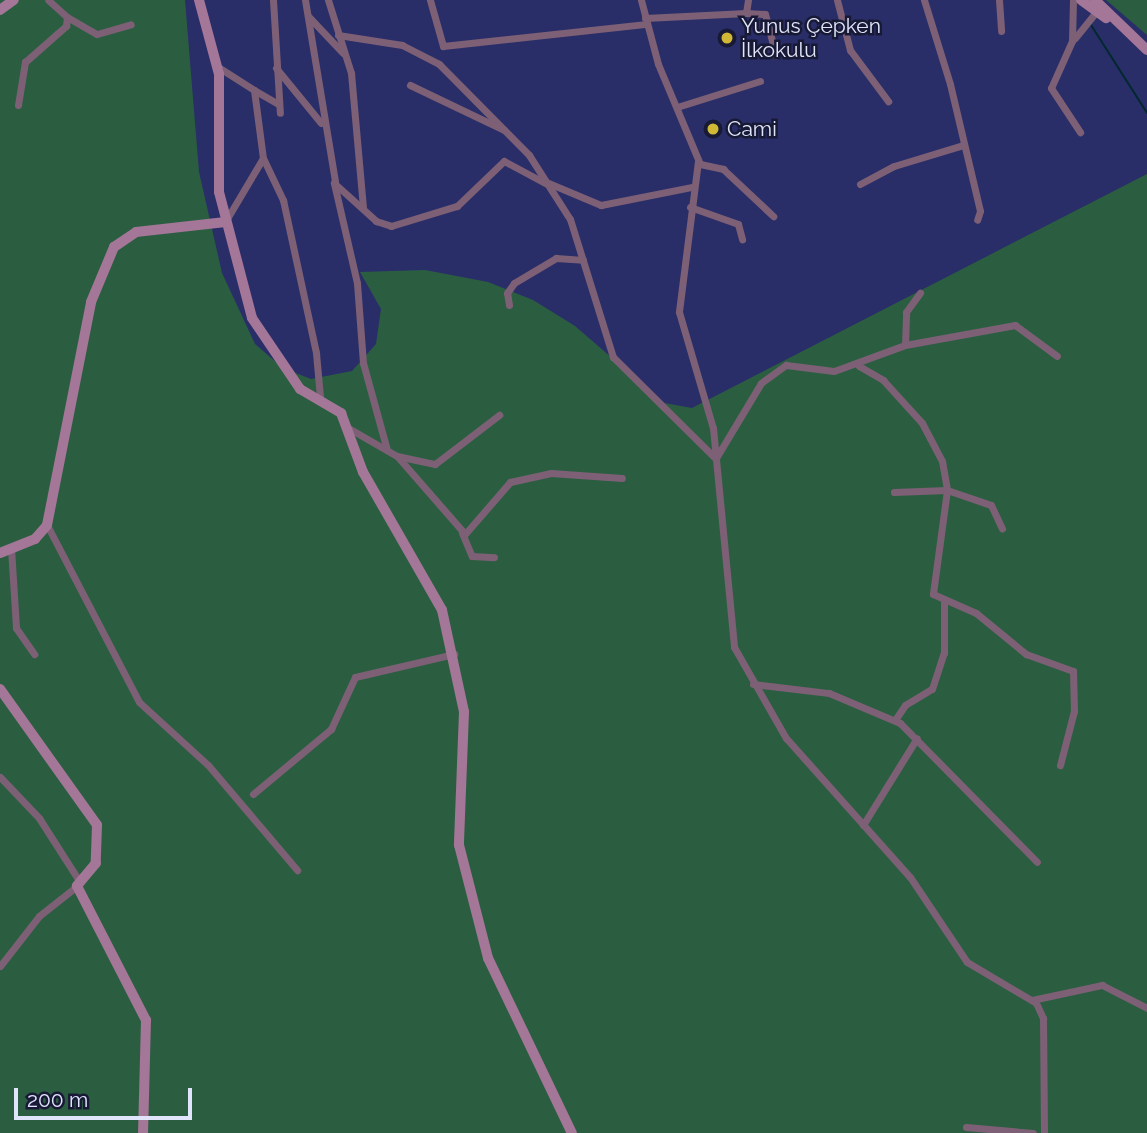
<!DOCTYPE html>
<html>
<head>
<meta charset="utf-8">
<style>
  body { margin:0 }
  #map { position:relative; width:1147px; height:1133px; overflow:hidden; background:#2a2e68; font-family:Raleway,sans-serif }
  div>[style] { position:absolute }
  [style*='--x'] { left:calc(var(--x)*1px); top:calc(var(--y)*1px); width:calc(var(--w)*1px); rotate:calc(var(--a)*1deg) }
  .green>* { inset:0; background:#2b5e41 }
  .stream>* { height:2px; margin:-1px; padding:0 1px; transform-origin:1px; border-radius:1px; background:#022830 }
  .street>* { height:7px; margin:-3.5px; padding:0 3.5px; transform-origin:3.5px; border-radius:3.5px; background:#7d6075 }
  .secondary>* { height:10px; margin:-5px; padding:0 5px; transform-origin:5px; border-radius:5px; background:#a47697 }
  .dots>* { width:19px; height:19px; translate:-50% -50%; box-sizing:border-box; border:4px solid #181a35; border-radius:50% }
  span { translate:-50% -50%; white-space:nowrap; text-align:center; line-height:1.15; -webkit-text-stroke:5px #181a35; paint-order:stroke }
  .poi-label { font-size:21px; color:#e0e5fb }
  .left { translate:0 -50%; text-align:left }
  .scale { position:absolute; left:14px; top:1088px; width:178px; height:32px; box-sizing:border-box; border:4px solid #e0e5fb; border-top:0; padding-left:9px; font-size:21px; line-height:24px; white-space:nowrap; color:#e0e5fb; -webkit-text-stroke:5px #181a35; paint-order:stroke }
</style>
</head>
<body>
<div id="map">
  <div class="green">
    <div style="clip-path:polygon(0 0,185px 0,199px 172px,222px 273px,255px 344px,283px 368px,311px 379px,352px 371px,376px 344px,381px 309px,360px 272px,425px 270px,488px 282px,533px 300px,575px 326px,664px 403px,692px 408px,1147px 174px,1147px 1133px,0 1133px)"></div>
    <div style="clip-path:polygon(1106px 0,1147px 0,1147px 35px,1112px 5px)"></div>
  </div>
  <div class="stream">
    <div style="--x:1091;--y:25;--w:104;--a:57.5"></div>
  </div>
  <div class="street">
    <div style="--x:273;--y:0;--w:113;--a:86.5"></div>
    <div style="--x:305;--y:0;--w:184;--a:80.6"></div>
    <div style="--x:328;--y:0;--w:77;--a:72.5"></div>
    <div style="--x:351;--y:73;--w:135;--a:84.9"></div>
    <div style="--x:430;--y:0;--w:48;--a:74.2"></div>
    <div style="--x:443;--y:46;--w:205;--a:-6.2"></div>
    <div style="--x:641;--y:0;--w:66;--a:75.1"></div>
    <div style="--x:658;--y:64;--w:108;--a:67.2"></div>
    <div style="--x:700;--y:164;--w:24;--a:12"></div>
    <div style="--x:723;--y:169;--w:69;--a:43.2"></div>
    <div style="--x:748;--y:0;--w:13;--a:99"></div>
    <div style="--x:746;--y:13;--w:19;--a:3"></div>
    <div style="--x:765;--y:14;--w:43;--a:75.3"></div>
    <div style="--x:837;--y:0;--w:52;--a:75.4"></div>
    <div style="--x:850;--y:50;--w:64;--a:53.3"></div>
    <div style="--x:924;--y:0;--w:88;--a:72.8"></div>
    <div style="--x:950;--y:84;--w:130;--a:76.7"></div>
    <div style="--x:980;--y:211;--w:9;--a:108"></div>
    <div style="--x:999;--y:0;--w:31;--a:86"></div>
    <div style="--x:1073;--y:0;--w:41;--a:91.4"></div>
    <div style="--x:1072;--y:41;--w:51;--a:114.1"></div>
    <div style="--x:1051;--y:88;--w:53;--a:56.6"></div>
    <div style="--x:308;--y:16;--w:51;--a:46.6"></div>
    <div style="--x:67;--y:17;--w:34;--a:30"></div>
    <div style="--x:97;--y:34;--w:35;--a:-16"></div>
    <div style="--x:645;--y:18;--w:101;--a:-2.8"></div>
    <div style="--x:338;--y:35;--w:65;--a:8.9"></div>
    <div style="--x:402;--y:45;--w:42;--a:27.2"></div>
    <div style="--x:439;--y:64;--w:128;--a:45.3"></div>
    <div style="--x:529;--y:155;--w:76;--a:57.4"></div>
    <div style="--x:570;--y:219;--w:145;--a:72.7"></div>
    <div style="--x:613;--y:357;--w:144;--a:44.7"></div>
    <div style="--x:1075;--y:38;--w:35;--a:-51"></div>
    <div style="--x:218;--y:67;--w:43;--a:32.6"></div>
    <div style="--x:254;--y:90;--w:69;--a:82.5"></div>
    <div style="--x:263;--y:158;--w:47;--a:64.5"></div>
    <div style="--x:283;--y:200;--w:157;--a:77.8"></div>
    <div style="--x:316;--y:353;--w:44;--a:84.8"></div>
    <div style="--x:276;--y:68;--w:71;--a:50.7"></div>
    <div style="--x:410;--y:85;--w:104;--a:25.6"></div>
    <div style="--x:254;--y:90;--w:28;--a:30"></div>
    <div style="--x:18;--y:105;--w:44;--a:-80.8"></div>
    <div style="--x:25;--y:62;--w:55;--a:-41.3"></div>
    <div style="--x:66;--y:26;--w:9;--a:-84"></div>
    <div style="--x:67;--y:17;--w:25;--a:-138"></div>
    <div style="--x:677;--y:107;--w:87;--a:-17.4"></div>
    <div style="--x:698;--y:161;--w:152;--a:97.2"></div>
    <div style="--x:679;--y:312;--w:121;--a:73.7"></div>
    <div style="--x:713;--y:428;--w:220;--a:84.5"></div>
    <div style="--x:734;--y:647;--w:105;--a:60.3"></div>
    <div style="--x:786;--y:738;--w:186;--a:48.3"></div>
    <div style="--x:910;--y:877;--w:102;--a:56.2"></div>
    <div style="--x:967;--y:962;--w:80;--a:30.7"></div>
    <div style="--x:1036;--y:1003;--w:17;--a:65"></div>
    <div style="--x:1043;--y:1018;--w:115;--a:89.5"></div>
    <div style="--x:546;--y:182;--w:60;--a:22.7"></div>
    <div style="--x:601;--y:205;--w:93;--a:-11.2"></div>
    <div style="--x:860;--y:184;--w:38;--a:-28"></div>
    <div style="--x:894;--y:166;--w:72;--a:-16.9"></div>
    <div style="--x:690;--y:207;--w:51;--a:19.5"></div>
    <div style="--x:738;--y:224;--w:16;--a:75"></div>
    <div style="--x:225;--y:222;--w:74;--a:-59.3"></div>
    <div style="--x:509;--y:305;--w:12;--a:-99"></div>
    <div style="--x:507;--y:293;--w:12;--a:-55"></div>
    <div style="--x:514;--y:283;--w:49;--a:-30.8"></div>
    <div style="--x:556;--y:258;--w:27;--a:4"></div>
    <div style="--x:905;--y:345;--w:33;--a:-88"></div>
    <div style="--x:906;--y:312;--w:24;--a:-54"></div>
    <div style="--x:859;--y:366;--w:28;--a:30"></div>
    <div style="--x:883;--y:380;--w:58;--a:47.8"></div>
    <div style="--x:922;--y:423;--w:43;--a:62.2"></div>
    <div style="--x:942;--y:461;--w:29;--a:80"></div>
    <div style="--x:947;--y:490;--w:46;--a:18.8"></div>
    <div style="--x:991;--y:505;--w:26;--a:65"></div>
    <div style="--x:350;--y:429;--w:54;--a:29.9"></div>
    <div style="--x:397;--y:456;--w:39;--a:12"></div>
    <div style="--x:435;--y:464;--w:81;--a:-37.4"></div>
    <div style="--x:387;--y:450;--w:90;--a:-105.4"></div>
    <div style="--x:363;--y:363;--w:80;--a:-94.3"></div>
    <div style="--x:357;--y:283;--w:103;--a:-103"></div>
    <div style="--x:334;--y:183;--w:57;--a:42.1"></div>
    <div style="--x:376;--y:221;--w:16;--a:18"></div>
    <div style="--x:391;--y:226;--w:69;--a:-16.9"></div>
    <div style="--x:457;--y:206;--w:65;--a:-43.8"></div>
    <div style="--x:504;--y:161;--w:47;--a:28.2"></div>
    <div style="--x:397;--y:456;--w:103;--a:48.9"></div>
    <div style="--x:465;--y:534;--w:69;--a:-49.1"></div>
    <div style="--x:510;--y:482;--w:42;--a:-12.4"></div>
    <div style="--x:551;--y:473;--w:71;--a:4"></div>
    <div style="--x:716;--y:458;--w:87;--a:-59"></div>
    <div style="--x:761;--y:383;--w:31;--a:-36"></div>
    <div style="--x:786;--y:365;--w:48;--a:7.1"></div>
    <div style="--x:834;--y:371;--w:76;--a:-20.1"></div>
    <div style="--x:905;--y:345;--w:112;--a:-10.3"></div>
    <div style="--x:1015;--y:325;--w:52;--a:36.4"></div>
    <div style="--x:894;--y:492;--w:53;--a:-2.2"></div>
    <div style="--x:947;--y:490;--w:105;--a:97.7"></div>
    <div style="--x:933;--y:594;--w:47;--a:23.8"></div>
    <div style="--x:976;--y:613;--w:65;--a:39.4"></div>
    <div style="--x:1026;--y:654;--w:50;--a:19.9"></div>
    <div style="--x:1073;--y:671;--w:40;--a:88.6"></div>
    <div style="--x:1074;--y:711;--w:56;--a:104.5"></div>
    <div style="--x:47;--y:525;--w:199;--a:62.5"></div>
    <div style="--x:139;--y:702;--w:93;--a:42.4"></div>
    <div style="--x:208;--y:765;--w:138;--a:49.7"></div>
    <div style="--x:462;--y:533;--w:25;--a:67"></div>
    <div style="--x:472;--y:556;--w:22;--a:3"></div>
    <div style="--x:11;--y:548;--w:80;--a:86.4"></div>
    <div style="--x:16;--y:628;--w:32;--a:55"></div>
    <div style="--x:753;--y:684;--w:77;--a:6.8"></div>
    <div style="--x:829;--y:693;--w:77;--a:22.9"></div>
    <div style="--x:900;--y:723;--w:195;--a:45.4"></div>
    <div style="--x:895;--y:720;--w:18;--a:-56"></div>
    <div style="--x:905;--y:705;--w:31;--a:-31"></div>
    <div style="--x:932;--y:689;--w:38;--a:-72"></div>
    <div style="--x:944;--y:653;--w:51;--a:-90"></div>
    <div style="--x:0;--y:777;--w:57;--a:46.4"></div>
    <div style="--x:39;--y:818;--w:76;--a:57.4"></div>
    <div style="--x:253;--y:794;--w:102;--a:-39.8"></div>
    <div style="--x:331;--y:729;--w:57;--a:-65.2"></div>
    <div style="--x:355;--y:677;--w:102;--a:-13.1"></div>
    <div style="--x:863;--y:825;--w:102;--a:-58.2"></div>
    <div style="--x:0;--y:966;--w:63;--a:-52"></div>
    <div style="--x:39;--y:916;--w:48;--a:-38.3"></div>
    <div style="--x:1032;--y:1000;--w:72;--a:-12.1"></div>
    <div style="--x:1102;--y:985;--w:51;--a:27.1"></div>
    <div style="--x:966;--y:1127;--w:67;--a:5.1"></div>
  </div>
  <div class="secondary">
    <div style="--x:199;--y:0;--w:77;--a:74.9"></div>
    <div style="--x:219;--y:74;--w:118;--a:90"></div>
    <div style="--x:219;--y:192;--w:130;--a:75.3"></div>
    <div style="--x:252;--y:318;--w:86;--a:55.9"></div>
    <div style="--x:300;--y:389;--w:48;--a:30.3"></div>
    <div style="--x:341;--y:413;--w:63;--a:69.6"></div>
    <div style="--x:363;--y:472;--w:159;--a:60.2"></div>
    <div style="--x:442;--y:610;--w:104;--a:77.8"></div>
    <div style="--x:464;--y:712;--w:133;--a:92.2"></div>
    <div style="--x:459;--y:845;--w:117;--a:75.6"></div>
    <div style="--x:488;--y:958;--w:194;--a:64.4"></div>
    <div style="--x:1081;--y:0;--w:31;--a:36"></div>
    <div style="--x:1095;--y:0;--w:72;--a:43.9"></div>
    <div style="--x:0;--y:10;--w:17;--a:-36"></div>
    <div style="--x:0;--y:553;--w:38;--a:-22"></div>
    <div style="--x:35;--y:539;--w:18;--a:-49"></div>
    <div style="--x:47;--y:525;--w:227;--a:-78.8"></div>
    <div style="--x:91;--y:302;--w:60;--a:-67.3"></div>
    <div style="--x:114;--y:247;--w:27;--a:-34"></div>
    <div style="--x:136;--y:232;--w:90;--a:-6.4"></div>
    <div style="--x:0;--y:689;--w:167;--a:54.5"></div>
    <div style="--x:97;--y:825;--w:38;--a:92"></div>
    <div style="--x:96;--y:863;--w:30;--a:130"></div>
    <div style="--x:77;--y:886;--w:151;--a:62.8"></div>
    <div style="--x:146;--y:1020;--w:113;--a:91.5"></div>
  </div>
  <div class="dots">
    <div style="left:727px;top:38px;background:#d1b736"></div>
    <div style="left:713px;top:129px;background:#d1b736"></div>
  </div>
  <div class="poi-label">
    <span class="left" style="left:741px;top:38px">Yunus Çepken<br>İlkokulu</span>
    <span class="left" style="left:727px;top:129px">Cami</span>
  </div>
  <div class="scale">200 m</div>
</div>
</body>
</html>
